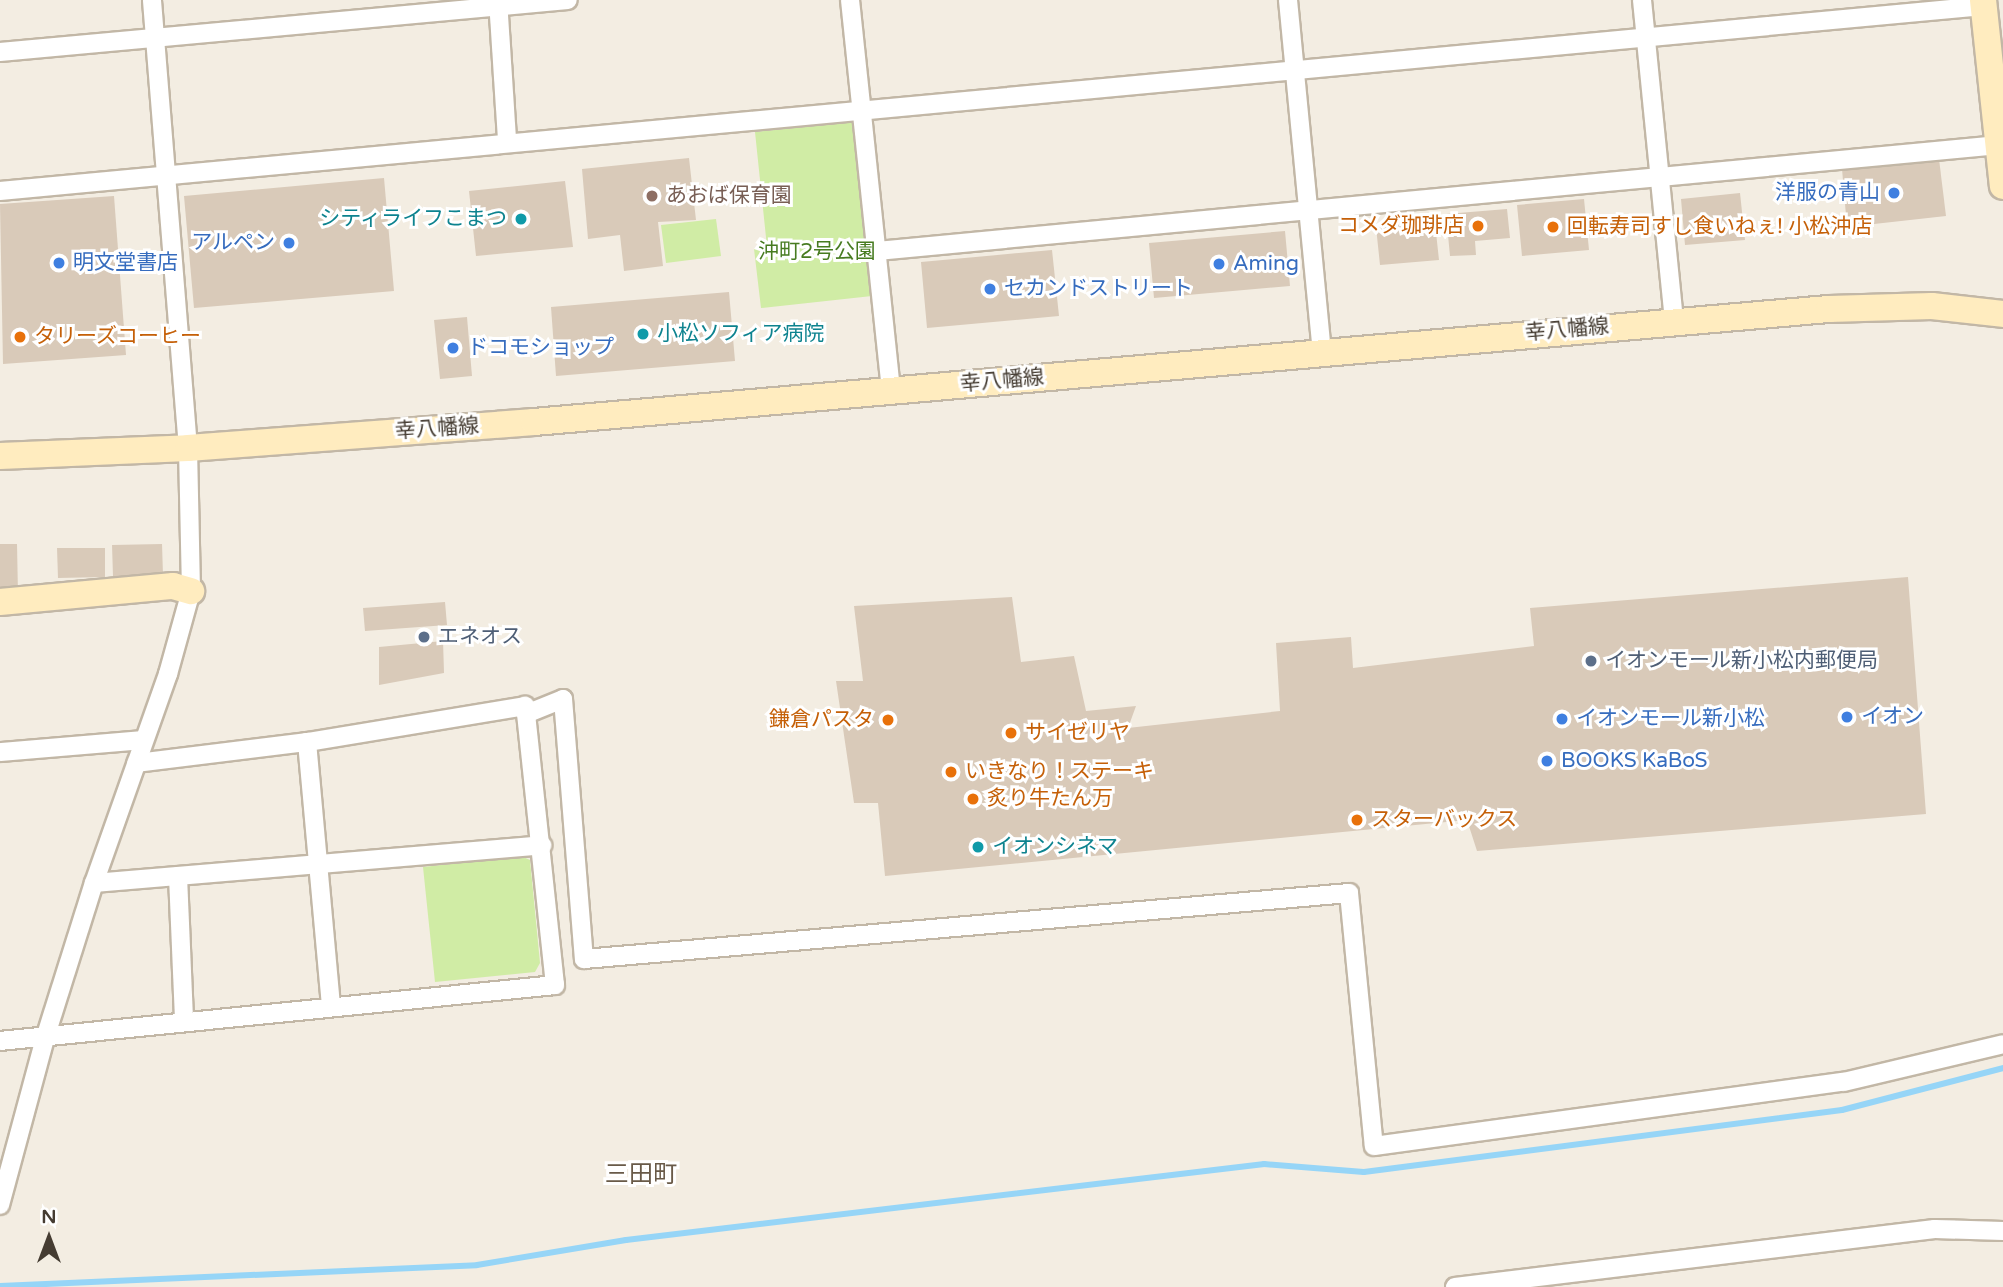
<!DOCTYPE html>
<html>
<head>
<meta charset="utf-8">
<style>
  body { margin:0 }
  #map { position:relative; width:2003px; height:1287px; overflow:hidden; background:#f3ede2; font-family:"Varela Round","Noto Sans JP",sans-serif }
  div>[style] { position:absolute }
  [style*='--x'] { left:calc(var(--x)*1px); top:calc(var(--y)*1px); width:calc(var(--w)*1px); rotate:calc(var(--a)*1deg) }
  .green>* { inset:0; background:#d0eca5 }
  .stream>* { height:6px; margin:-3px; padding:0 3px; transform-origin:3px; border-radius:3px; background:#96d5f7 }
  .building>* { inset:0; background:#d9cab9 }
  .roads { filter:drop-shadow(2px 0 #c2b7a6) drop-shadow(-2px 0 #c2b7a6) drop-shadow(0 2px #c2b7a6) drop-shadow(0 -2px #c2b7a6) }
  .street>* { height:18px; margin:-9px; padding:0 9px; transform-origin:9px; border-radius:9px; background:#fff }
  .secondary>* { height:26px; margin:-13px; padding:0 13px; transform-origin:13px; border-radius:13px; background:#ffecbf }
  .dots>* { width:19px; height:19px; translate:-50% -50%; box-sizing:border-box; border:4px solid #fff; border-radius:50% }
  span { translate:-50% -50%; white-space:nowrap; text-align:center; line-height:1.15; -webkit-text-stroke:6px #fff; paint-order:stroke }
  .shop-label { font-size:21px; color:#366cbe }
  .right { translate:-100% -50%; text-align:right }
  .left { translate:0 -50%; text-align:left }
  .education-label { font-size:21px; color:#785e54 }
  .culture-label { font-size:21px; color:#0d838f }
  .food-label { font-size:21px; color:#c56008 }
  .park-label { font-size:21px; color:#477b20 }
  .street-label { font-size:21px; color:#453c32 }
  .service-label { font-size:21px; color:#4e5e75 }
  .quarter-label { font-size:24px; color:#695a48 }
  .north { position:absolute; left:14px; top:1203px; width:70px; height:70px; -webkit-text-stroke:5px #fff; paint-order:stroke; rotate:0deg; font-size:19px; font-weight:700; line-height:28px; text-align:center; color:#453c32 }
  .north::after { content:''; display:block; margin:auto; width:24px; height:32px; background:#453c32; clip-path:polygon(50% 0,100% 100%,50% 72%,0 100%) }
</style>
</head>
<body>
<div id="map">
  <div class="green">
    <div style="clip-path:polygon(853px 122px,872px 296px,761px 308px,754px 249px,767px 247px,755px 132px)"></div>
    <div style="clip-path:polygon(716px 219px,721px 256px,666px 263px,661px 225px)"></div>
    <div style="clip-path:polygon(521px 856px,530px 860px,540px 963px,535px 972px,435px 982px,423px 867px)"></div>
  </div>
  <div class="stream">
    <div style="--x:0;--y:1286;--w:477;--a:-2.5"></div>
    <div style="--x:477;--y:1265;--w:151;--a:-9.5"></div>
    <div style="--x:626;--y:1240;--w:643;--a:-6.79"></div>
    <div style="--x:1264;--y:1164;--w:100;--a:4.6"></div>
    <div style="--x:1364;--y:1172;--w:482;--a:-7.4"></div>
    <div style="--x:1842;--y:1110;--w:166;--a:-14.6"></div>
  </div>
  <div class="building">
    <div style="clip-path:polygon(689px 158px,696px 220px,658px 222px,663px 266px,624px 271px,620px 235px,588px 239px,582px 169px)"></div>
    <div style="clip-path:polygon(1939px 159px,1946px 216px,1847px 227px,1842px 169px)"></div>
    <div style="clip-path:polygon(384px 178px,394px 291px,194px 308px,184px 196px)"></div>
    <div style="clip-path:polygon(565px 181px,573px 247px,476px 256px,469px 191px)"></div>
    <div style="clip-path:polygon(1740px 193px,1745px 240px,1685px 245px,1681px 199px)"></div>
    <div style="clip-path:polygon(114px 196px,126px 355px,3px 364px,0 204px)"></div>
    <div style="clip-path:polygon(1584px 199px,1589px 250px,1522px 256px,1517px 205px)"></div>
    <div style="clip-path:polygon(1507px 209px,1510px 238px,1475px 241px,1476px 255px,1450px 256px,1446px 214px)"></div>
    <div style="clip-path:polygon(1434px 214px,1439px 260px,1380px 265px,1376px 227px,1397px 225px,1397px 217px)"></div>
    <div style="clip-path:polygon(1285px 231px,1290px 286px,1154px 298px,1149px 243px)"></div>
    <div style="clip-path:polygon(1052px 250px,1059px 316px,927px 328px,921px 262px)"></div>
    <div style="clip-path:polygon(729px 292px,735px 361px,556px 376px,551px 307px)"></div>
    <div style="clip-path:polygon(467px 317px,472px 376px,440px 379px,434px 320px)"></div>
    <div style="clip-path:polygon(0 544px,17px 544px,18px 595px,0 595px)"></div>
    <div style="clip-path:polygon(162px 544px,163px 576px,113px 577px,112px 545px)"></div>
    <div style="clip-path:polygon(57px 548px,105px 548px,105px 577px,58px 578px)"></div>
    <div style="clip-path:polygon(1908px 577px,1926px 814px,1477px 851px,1467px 820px,885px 876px,878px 803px,854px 803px,836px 681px,863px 681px,854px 606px,1012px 597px,1021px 662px,1074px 656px,1086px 711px,1136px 706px,1128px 728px,1280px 711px,1276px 643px,1351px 637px,1353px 668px,1534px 646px,1530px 608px)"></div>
    <div style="clip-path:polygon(445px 602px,447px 625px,365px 631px,363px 608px)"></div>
    <div style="clip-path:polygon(443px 641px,444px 673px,379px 685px,379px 647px)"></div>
  </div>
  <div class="roads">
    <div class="street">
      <div style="--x:498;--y:0;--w:141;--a:86.3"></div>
      <div style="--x:850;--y:0;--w:393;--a:84"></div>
      <div style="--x:1288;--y:0;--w:356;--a:84.5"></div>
      <div style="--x:1642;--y:0;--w:323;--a:84.3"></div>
      <div style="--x:0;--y:52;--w:570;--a:-5.23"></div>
      <div style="--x:0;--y:191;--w:1992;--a:-5.33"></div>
      <div style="--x:877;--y:251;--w:1127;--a:-5.4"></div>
      <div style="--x:526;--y:714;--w:40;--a:-22"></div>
      <div style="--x:563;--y:699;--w:261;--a:85.4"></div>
      <div style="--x:584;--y:959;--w:768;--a:-4.93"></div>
      <div style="--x:1349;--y:893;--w:254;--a:84.4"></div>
      <div style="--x:1374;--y:1146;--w:474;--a:-7.8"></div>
      <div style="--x:1844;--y:1082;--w:163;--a:-13.4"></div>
      <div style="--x:307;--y:742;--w:265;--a:84.8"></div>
      <div style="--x:0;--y:752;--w:144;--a:-4.8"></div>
      <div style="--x:178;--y:876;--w:144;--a:87.6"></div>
      <div style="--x:94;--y:883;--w:450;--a:-4.8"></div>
      <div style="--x:0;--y:1041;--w:558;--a:-5.76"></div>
      <div style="--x:555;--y:985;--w:281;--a:-96.1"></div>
      <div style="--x:525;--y:706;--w:221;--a:170.6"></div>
      <div style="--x:307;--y:742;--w:172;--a:173"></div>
      <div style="--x:0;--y:1205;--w:176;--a:-74.9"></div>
      <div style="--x:46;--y:1035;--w:159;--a:-72.5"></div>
      <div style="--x:94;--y:883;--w:222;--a:-70.5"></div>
      <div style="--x:168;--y:674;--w:86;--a:-74.5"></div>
      <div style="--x:191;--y:591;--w:143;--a:-91.2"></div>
      <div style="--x:188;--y:448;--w:449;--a:-94.6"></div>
      <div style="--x:1455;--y:1287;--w:483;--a:-6.9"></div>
      <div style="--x:1935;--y:1229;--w:68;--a:1.7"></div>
    </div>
    <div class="secondary">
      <div style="--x:1983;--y:0;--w:187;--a:83.9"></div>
      <div style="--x:0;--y:456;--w:188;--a:-2.4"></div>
      <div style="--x:188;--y:448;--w:347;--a:-4.3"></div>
      <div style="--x:534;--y:422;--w:1300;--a:-4.99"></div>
      <div style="--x:1829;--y:309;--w:103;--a:-1.7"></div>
      <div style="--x:1932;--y:306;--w:71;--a:6.4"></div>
      <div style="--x:0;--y:602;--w:174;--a:-5.3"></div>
      <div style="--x:173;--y:586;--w:19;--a:16"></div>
    </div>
  </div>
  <div class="dots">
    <div style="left:1894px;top:193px;background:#3f7fe0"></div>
    <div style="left:652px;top:196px;background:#8d6e63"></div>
    <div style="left:521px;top:219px;background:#0f9aa8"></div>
    <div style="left:1478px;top:226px;background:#e8710a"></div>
    <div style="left:1553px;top:227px;background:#e8710a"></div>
    <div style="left:289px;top:243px;background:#3f7fe0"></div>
    <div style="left:59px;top:263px;background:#3f7fe0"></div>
    <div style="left:1219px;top:264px;background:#3f7fe0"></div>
    <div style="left:990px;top:289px;background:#3f7fe0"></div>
    <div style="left:643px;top:334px;background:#0f9aa8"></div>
    <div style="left:20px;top:337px;background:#e8710a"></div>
    <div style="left:453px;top:348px;background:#3f7fe0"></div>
    <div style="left:424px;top:637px;background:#5c6f8a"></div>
    <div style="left:1591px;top:661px;background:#5c6f8a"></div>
    <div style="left:1847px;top:717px;background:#3f7fe0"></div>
    <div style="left:1562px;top:719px;background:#3f7fe0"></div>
    <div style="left:888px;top:720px;background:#e8710a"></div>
    <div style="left:1011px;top:733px;background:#e8710a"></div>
    <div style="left:1547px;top:761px;background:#3f7fe0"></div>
    <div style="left:951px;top:772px;background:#e8710a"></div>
    <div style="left:973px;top:799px;background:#e8710a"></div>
    <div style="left:1357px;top:820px;background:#e8710a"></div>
    <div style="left:978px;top:847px;background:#0f9aa8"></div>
  </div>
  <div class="shop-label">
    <span class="right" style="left:1880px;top:193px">洋服の青山</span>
    <span class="right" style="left:275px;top:243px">アルペン</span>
    <span class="left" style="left:73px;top:263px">明文堂書店</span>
    <span class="left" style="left:1233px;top:264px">Aming</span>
    <span class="left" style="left:1004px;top:289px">セカンドストリート</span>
    <span class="left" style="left:467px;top:348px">ドコモショップ</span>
    <span class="left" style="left:1861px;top:717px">イオン</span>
    <span class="left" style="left:1576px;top:719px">イオンモール新小松</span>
    <span class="left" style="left:1561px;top:761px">BOOKS KaBoS</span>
  </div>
  <div class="education-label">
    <span class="left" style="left:666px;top:196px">あおば保育園</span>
  </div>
  <div class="culture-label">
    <span class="right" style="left:507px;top:219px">シティライフこまつ</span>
    <span class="left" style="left:657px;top:334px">小松ソフィア病院</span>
    <span class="left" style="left:992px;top:847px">イオンシネマ</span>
  </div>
  <div class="food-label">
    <span class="right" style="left:1464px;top:226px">コメダ珈琲店</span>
    <span class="left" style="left:1567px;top:227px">回転寿司すし食いねぇ! 小松沖店</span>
    <span class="left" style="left:34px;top:337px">タリーズコーヒー</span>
    <span class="right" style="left:874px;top:720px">鎌倉パスタ</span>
    <span class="left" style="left:1025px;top:733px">サイゼリヤ</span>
    <span class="left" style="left:965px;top:772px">いきなり！ステーキ</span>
    <span class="left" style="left:987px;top:799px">炙り牛たん万</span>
    <span class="left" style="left:1371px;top:820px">スターバックス</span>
  </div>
  <div class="park-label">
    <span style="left:817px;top:252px">沖町2号公園</span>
  </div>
  <div class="street-label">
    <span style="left:1567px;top:330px;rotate:-5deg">幸八幡線</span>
    <span style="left:1002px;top:381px;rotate:-5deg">幸八幡線</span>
    <span style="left:437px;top:429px;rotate:-4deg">幸八幡線</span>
  </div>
  <div class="service-label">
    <span class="left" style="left:438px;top:637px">エネオス</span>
    <span class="left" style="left:1605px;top:661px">イオンモール新小松内郵便局</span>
  </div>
  <div class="quarter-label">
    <span style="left:641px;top:1175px">三田町</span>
  </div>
  <div class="north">N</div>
</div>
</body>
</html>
